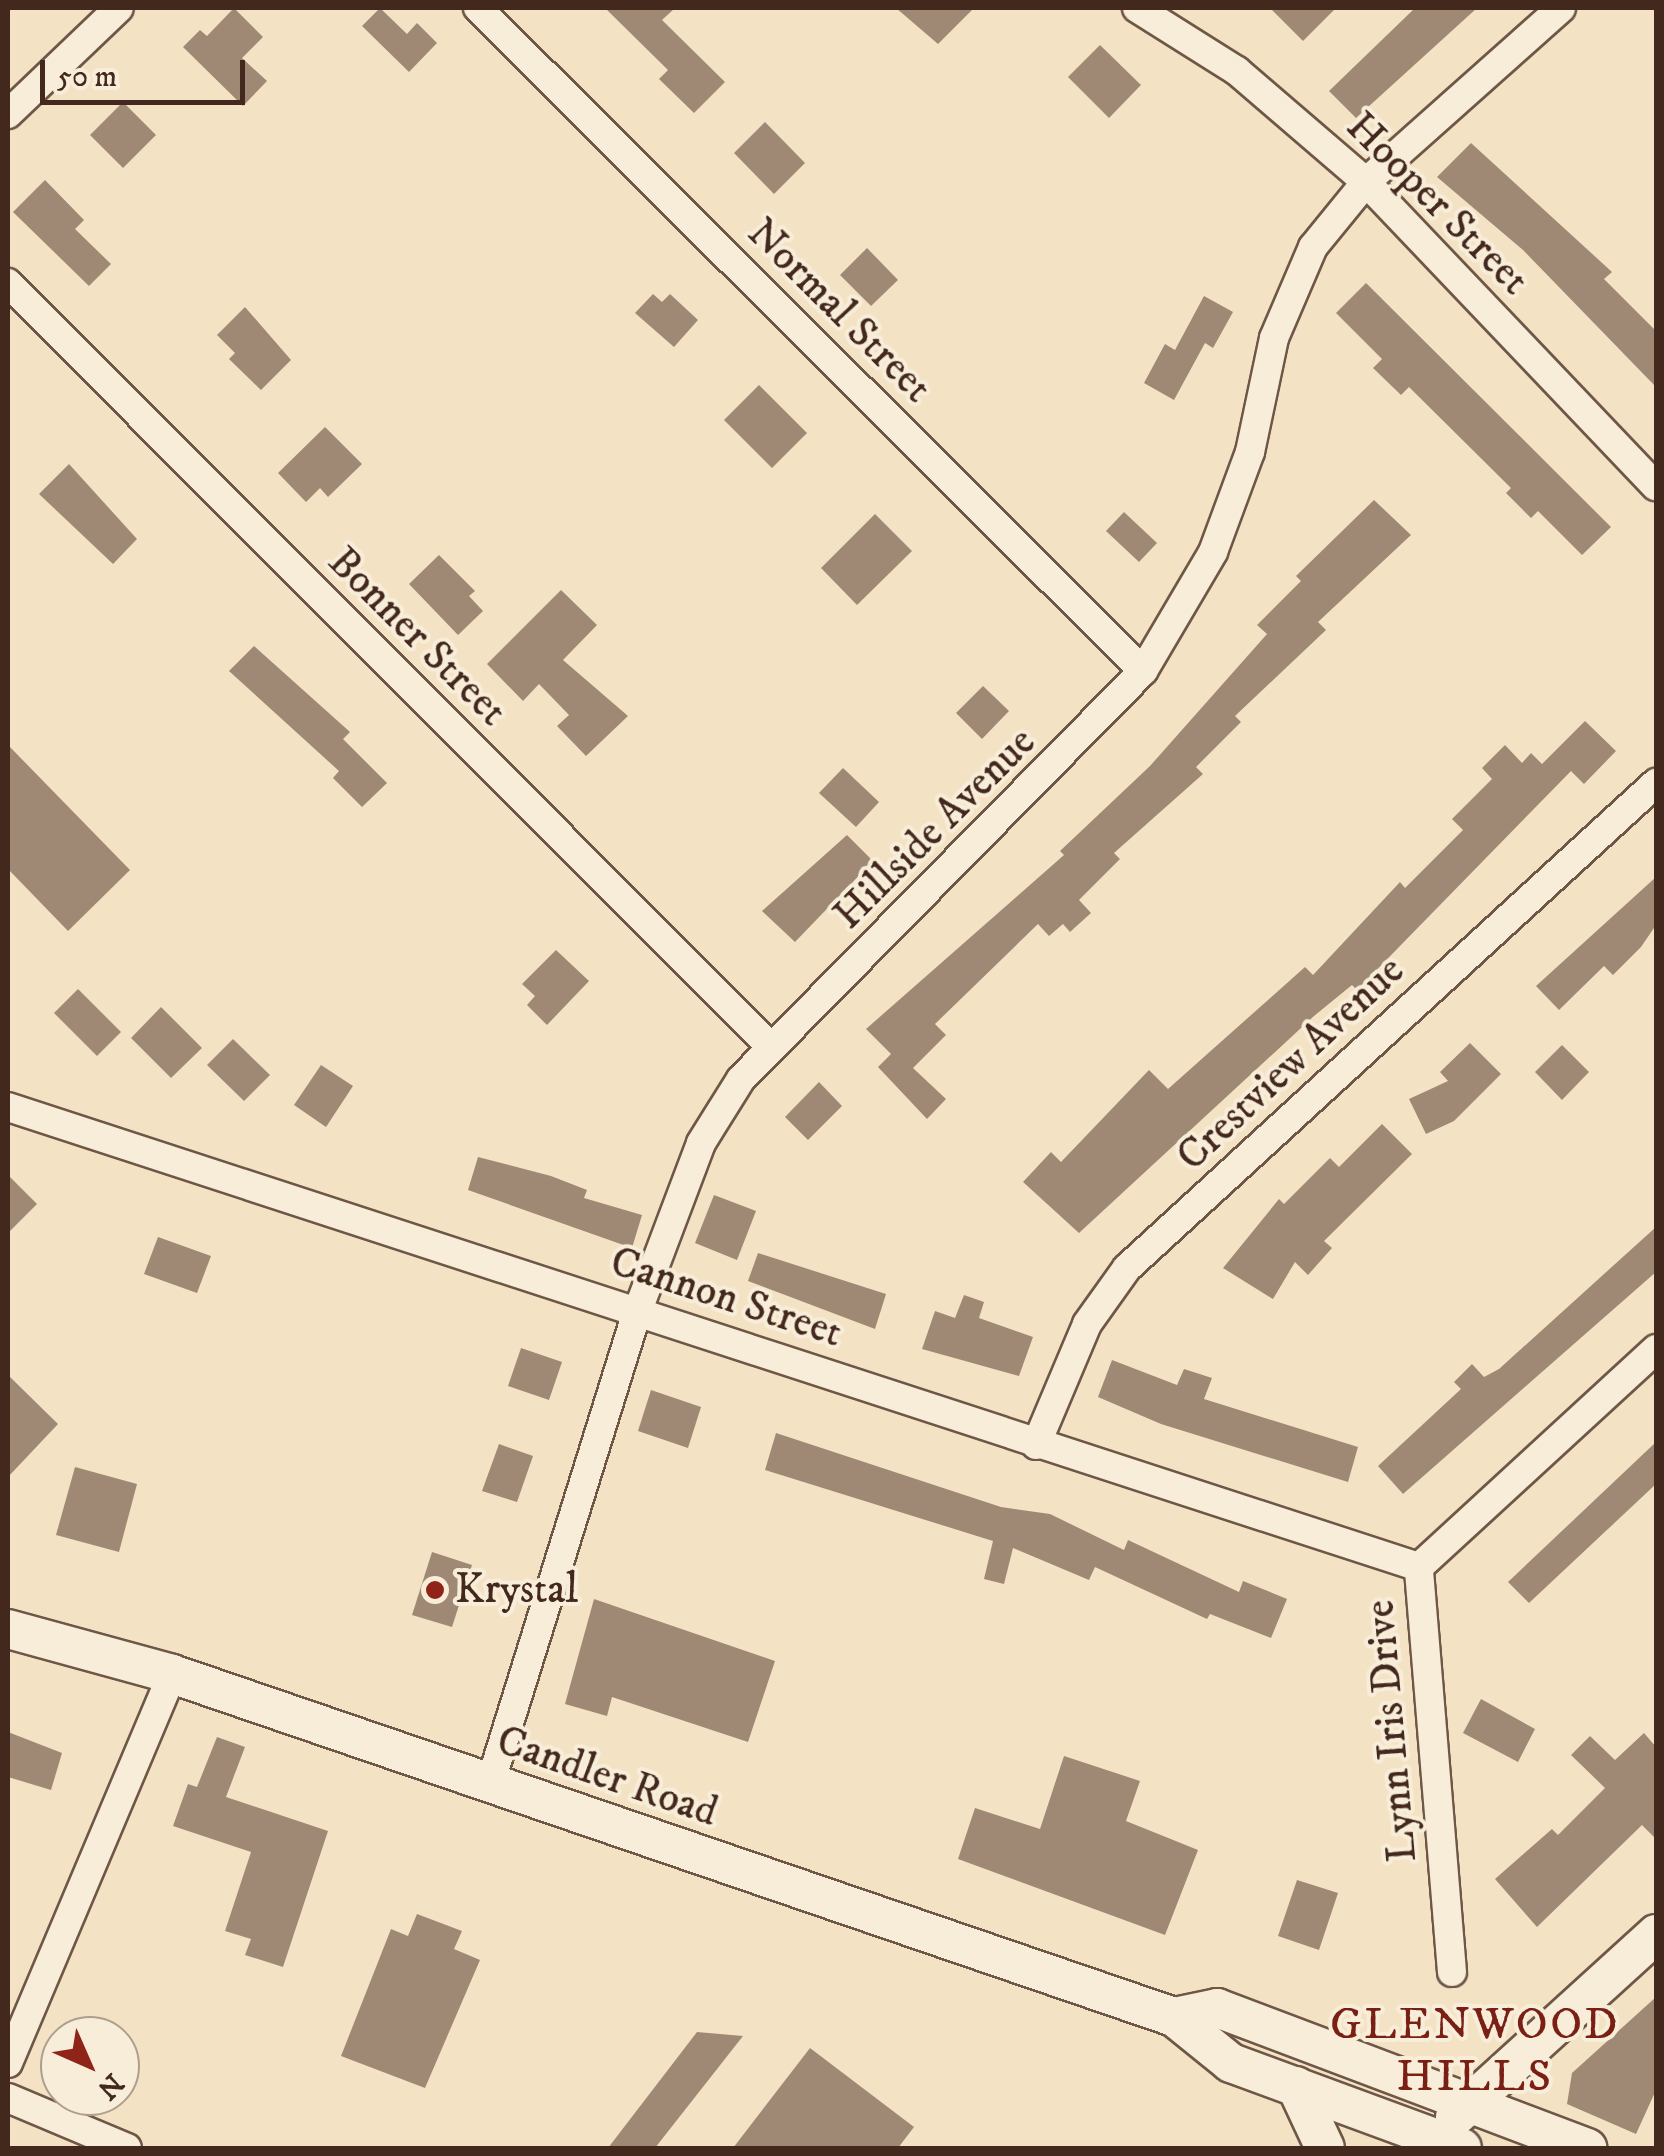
<!DOCTYPE html>
<html>
<head>
<meta charset="utf-8">
<style>
  body { margin:0 }
  #map { position:relative; width:1664px; height:2156px; overflow:hidden; background:#f3e3c4; font-family:"IM FELL DW Pica",serif }
  div>[style] { position:absolute }
  [style*='--x'] { left:calc(var(--x)*1px); top:calc(var(--y)*1px); width:calc(var(--w)*1px); rotate:calc(var(--a)*1deg) }
  .building>* { inset:0; background:#9f8974 }
  .roads { filter:drop-shadow(2px 0 #6f5747) drop-shadow(-2px 0 #6f5747) drop-shadow(0 2px #6f5747) drop-shadow(0 -2px #6f5747) }
  .minor>* { height:28px; margin:-14px; padding:0 14px; transform-origin:14px; border-radius:14px; background:#f7edd9 }
  .secondary>* { height:38px; margin:-19px; padding:0 19px; transform-origin:19px; border-radius:19px; background:#f7edd9 }
  .dots>* { width:28px; height:28px; translate:-50% -50%; box-sizing:border-box; border:5px solid #f7edd9; border-radius:50% }
  span { translate:-50% -50%; white-space:nowrap; text-align:center; line-height:1.15; -webkit-text-stroke:8px #f7edd9; paint-order:stroke }
  .street-label { font-size:42px; color:#43281d }
  .poi-label { font-size:42px; color:#43281d }
  .left { translate:0 -50%; text-align:left }
  .neighbourhood-label { font-size:45px; color:#7a1f14; letter-spacing:2.5px }
  .frame { position:absolute; inset:0; border:10px solid #43281d; pointer-events:none }
  .north { position:absolute; left:40px; top:2016px; width:100px; height:100px; box-sizing:border-box; background:#f7edd9; border:2px solid #af9e8e; border-radius:50%; rotate:135deg; font-size:28px; font-weight:700; line-height:40px; text-align:center; color:#43281d }
  .north::after { content:''; display:block; margin:auto; width:35px; height:45px; background:#8f2418; clip-path:polygon(50% 0,100% 100%,50% 72%,0 100%) }
  .scale { position:absolute; left:40px; top:60px; width:205px; height:45px; box-sizing:border-box; border:5px solid #43281d; border-top:0; padding-left:12px; font-size:30px; line-height:35px; white-space:nowrap; color:#43281d; -webkit-text-stroke:8px #f7edd9; paint-order:stroke }
</style>
</head>
<body>
<div id="map">
  <div class="building">
    <div style="clip-path:polygon(234px 8px,263px 37px,242px 58px,267px 81px,243px 106px,183px 47px,200px 30px,207px 36px)"></div>
    <div style="clip-path:polygon(380px 8px,407px 34px,417px 23px,437px 43px,409px 72px,362px 26px)"></div>
    <div style="clip-path:polygon(605px 8px,675px 8px,662px 20px,725px 82px,694px 113px,659px 79px,668px 70px)"></div>
    <div style="clip-path:polygon(896px 8px,974px 8px,938px 44px)"></div>
    <div style="clip-path:polygon(1270px 8px,1336px 8px,1303px 41px)"></div>
    <div style="clip-path:polygon(1415px 8px,1477px 8px,1356px 118px,1329px 91px)"></div>
    <div style="clip-path:polygon(1100px 45px,1141px 85px,1109px 118px,1068px 77px)"></div>
    <div style="clip-path:polygon(123px 102px,156px 135px,123px 168px,90px 135px)"></div>
    <div style="clip-path:polygon(765px 122px,805px 163px,774px 194px,734px 153px)"></div>
    <div style="clip-path:polygon(1471px 143px,1612px 272px,1604px 279px,1656px 331px,1656px 387px,1523px 250px,1437px 177px)"></div>
    <div style="clip-path:polygon(45px 180px,84px 220px,75px 229px,111px 264px,89px 286px,13px 212px)"></div>
    <div style="clip-path:polygon(867px 248px,898px 280px,871px 306px,840px 275px)"></div>
    <div style="clip-path:polygon(1366px 283px,1611px 527px,1582px 555px,1538px 511px,1531px 518px,1506px 493px,1511px 488px,1409px 387px,1401px 395px,1373px 368px,1382px 359px,1336px 313px)"></div>
    <div style="clip-path:polygon(653px 294px,662px 302px,670px 294px,698px 320px,674px 347px,635px 313px)"></div>
    <div style="clip-path:polygon(1204px 296px,1233px 312px,1213px 348px,1205px 343px,1174px 400px,1144px 383px,1165px 344px,1175px 350px)"></div>
    <div style="clip-path:polygon(245px 307px,291px 360px,261px 390px,229px 359px,235px 353px,217px 335px)"></div>
    <div style="clip-path:polygon(759px 385px,807px 433px,772px 468px,724px 420px)"></div>
    <div style="clip-path:polygon(325px 427px,362px 464px,328px 497px,320px 488px,306px 502px,278px 473px)"></div>
    <div style="clip-path:polygon(69px 464px,137px 539px,113px 564px,39px 494px)"></div>
    <div style="clip-path:polygon(1374px 500px,1411px 535px,1318px 622px,1326px 630px,1235px 716px,1241px 722px,1196px 767px,1203px 774px,1114px 853px,1120px 859px,1079px 900px,1091px 913px,1070px 932px,1063px 924px,1049px 936px,1038px 924px,935px 1024px,946px 1035px,913px 1068px,946px 1099px,927px 1119px,878px 1067px,891px 1054px,866px 1029px,1064px 855px,1060px 851px,1150px 766px,1267px 634px,1257px 625px,1301px 581px,1296px 576px)"></div>
    <div style="clip-path:polygon(1124px 512px,1157px 543px,1139px 562px,1106px 531px)"></div>
    <div style="clip-path:polygon(875px 514px,912px 551px,857px 605px,821px 568px)"></div>
    <div style="clip-path:polygon(439px 555px,475px 591px,469px 596px,483px 611px,458px 635px,409px 584px)"></div>
    <div style="clip-path:polygon(561px 590px,597px 625px,563px 660px,628px 716px,586px 756px,557px 726px,569px 715px,539px 684px,523px 701px,487px 664px)"></div>
    <div style="clip-path:polygon(254px 646px,350px 732px,343px 739px,387px 783px,362px 807px,333px 778px,339px 771px,229px 671px)"></div>
    <div style="clip-path:polygon(983px 686px,1009px 711px,982px 739px,956px 713px)"></div>
    <div style="clip-path:polygon(1585px 721px,1616px 751px,1584px 784px,1571px 771px,1357px 990px,1352px 985px,1314px 1016px,1079px 1233px,1023px 1182px,1051px 1152px,1061px 1162px,1149px 1070px,1168px 1089px,1305px 967px,1313px 975px,1400px 882px,1405px 888px,1463px 830px,1452px 819px,1492px 779px,1482px 768px,1505px 745px,1522px 763px,1531px 753px,1542px 764px)"></div>
    <div style="clip-path:polygon(8px 745px,130px 870px,68px 931px,8px 869px)"></div>
    <div style="clip-path:polygon(843px 768px,879px 802px,856px 827px,819px 793px)"></div>
    <div style="clip-path:polygon(847px 835px,873px 861px,795px 942px,762px 911px)"></div>
    <div style="clip-path:polygon(1656px 877px,1656px 925px,1641px 947px,1613px 975px,1604px 966px,1559px 1010px,1536px 986px)"></div>
    <div style="clip-path:polygon(556px 950px,589px 981px,547px 1025px,527px 1005px,535px 996px,522px 984px)"></div>
    <div style="clip-path:polygon(78px 989px,121px 1032px,97px 1056px,54px 1013px)"></div>
    <div style="clip-path:polygon(161px 1007px,202px 1048px,171px 1078px,131px 1038px)"></div>
    <div style="clip-path:polygon(233px 1039px,270px 1075px,244px 1101px,207px 1065px)"></div>
    <div style="clip-path:polygon(1470px 1043px,1501px 1074px,1454px 1121px,1426px 1134px,1409px 1099px,1448px 1081px,1440px 1072px)"></div>
    <div style="clip-path:polygon(1562px 1045px,1589px 1072px,1562px 1100px,1535px 1072px)"></div>
    <div style="clip-path:polygon(321px 1065px,353px 1086px,326px 1127px,294px 1105px)"></div>
    <div style="clip-path:polygon(819px 1082px,842px 1106px,808px 1140px,785px 1117px)"></div>
    <div style="clip-path:polygon(1382px 1124px,1412px 1154px,1324px 1241px,1332px 1248px,1308px 1275px,1295px 1262px,1273px 1299px,1223px 1268px,1279px 1199px,1284px 1204px,1330px 1158px,1339px 1167px)"></div>
    <div style="clip-path:polygon(478px 1157px,551px 1176px,587px 1190px,584px 1198px,642px 1215px,632px 1248px,468px 1190px)"></div>
    <div style="clip-path:polygon(8px 1175px,37px 1204px,8px 1233px)"></div>
    <div style="clip-path:polygon(714px 1195px,756px 1211px,737px 1260px,695px 1243px)"></div>
    <div style="clip-path:polygon(1656px 1227px,1656px 1272px,1403px 1494px,1378px 1466px,1461px 1389px,1454px 1382px,1472px 1364px,1484px 1377px,1499px 1369px)"></div>
    <div style="clip-path:polygon(158px 1237px,211px 1256px,197px 1293px,144px 1274px)"></div>
    <div style="clip-path:polygon(758px 1253px,886px 1294px,875px 1329px,748px 1281px)"></div>
    <div style="clip-path:polygon(964px 1295px,984px 1302px,979px 1318px,1033px 1337px,1019px 1376px,922px 1349px,935px 1311px,955px 1318px)"></div>
    <div style="clip-path:polygon(521px 1348px,562px 1362px,549px 1400px,508px 1386px)"></div>
    <div style="clip-path:polygon(1112px 1360px,1177px 1385px,1184px 1369px,1212px 1378px,1204px 1399px,1358px 1447px,1348px 1482px,1161px 1424px,1098px 1397px)"></div>
    <div style="clip-path:polygon(8px 1375px,58px 1424px,8px 1477px)"></div>
    <div style="clip-path:polygon(651px 1390px,701px 1407px,688px 1448px,638px 1431px)"></div>
    <div style="clip-path:polygon(776px 1433px,1001px 1507px,1050px 1514px,1124px 1550px,1128px 1540px,1239px 1592px,1243px 1581px,1287px 1599px,1271px 1638px,1210px 1614px,1207px 1619px,1095px 1567px,1089px 1580px,1013px 1548px,1004px 1584px,984px 1579px,993px 1541px,765px 1470px)"></div>
    <div style="clip-path:polygon(1656px 1442px,1656px 1484px,1529px 1603px,1508px 1582px)"></div>
    <div style="clip-path:polygon(499px 1444px,533px 1456px,517px 1502px,482px 1491px)"></div>
    <div style="clip-path:polygon(75px 1467px,137px 1484px,119px 1552px,56px 1535px)"></div>
    <div style="clip-path:polygon(432px 1552px,472px 1565px,452px 1627px,412px 1615px)"></div>
    <div style="clip-path:polygon(594px 1599px,775px 1661px,748px 1742px,612px 1697px,607px 1716px,565px 1704px)"></div>
    <div style="clip-path:polygon(1481px 1699px,1535px 1729px,1518px 1762px,1463px 1733px)"></div>
    <div style="clip-path:polygon(8px 1732px,62px 1753px,51px 1790px,8px 1777px)"></div>
    <div style="clip-path:polygon(1644px 1733px,1656px 1747px,1656px 1839px,1642px 1825px,1537px 1927px,1495px 1879px,1552px 1829px,1558px 1835px,1605px 1788px,1571px 1755px,1590px 1736px,1615px 1760px)"></div>
    <div style="clip-path:polygon(217px 1737px,245px 1747px,226px 1797px,328px 1831px,283px 1967px,245px 1955px,251px 1939px,225px 1931px,251px 1852px,173px 1826px,188px 1784px,197px 1787px)"></div>
    <div style="clip-path:polygon(1064px 1756px,1140px 1781px,1126px 1821px,1198px 1850px,1165px 1935px,958px 1859px,975px 1808px,1040px 1829px)"></div>
    <div style="clip-path:polygon(1297px 1880px,1338px 1893px,1319px 1950px,1278px 1936px)"></div>
    <div style="clip-path:polygon(417px 1914px,462px 1931px,454px 1949px,480px 1960px,425px 2088px,341px 2056px,391px 1929px,408px 1936px)"></div>
    <div style="clip-path:polygon(1656px 1997px,1656px 2090px,1636px 2134px,1567px 2104px,1572px 2073px)"></div>
    <div style="clip-path:polygon(697px 2032px,743px 2036px,655px 2148px,608px 2148px)"></div>
    <div style="clip-path:polygon(810px 2048px,914px 2127px,898px 2148px,733px 2148px)"></div>
  </div>
  <div class="roads">
    <div class="minor">
      <div style="--x:478;--y:8;--w:939;--a:44.91"></div>
      <div style="--x:1137;--y:8;--w:118;--a:32.2"></div>
      <div style="--x:1237;--y:71;--w:170;--a:40.7"></div>
      <div style="--x:1366;--y:182;--w:420;--a:46.4"></div>
      <div style="--x:8;--y:114;--w:153;--a:-43.7"></div>
      <div style="--x:8;--y:283;--w:1080;--a:45.04"></div>
      <div style="--x:8;--y:1107;--w:1484;--a:18.06"></div>
      <div style="--x:1036;--y:1445;--w:131;--a:-67.1"></div>
      <div style="--x:1087;--y:1324;--w:69;--a:-54.5"></div>
      <div style="--x:1127;--y:1268;--w:718;--a:-42.52"></div>
      <div style="--x:490;--y:1784;--w:497;--a:-72.7"></div>
      <div style="--x:638;--y:1310;--w:178;--a:-69.3"></div>
      <div style="--x:701;--y:1143;--w:75;--a:-58"></div>
      <div style="--x:741;--y:1079;--w:573;--a:-45.42"></div>
      <div style="--x:1143;--y:671;--w:138;--a:-59.5"></div>
      <div style="--x:1213;--y:552;--w:107;--a:-69.7"></div>
      <div style="--x:1250;--y:452;--w:116;--a:-78.1"></div>
      <div style="--x:1274;--y:338;--w:99;--a:-66.8"></div>
      <div style="--x:1313;--y:247;--w:84;--a:-50.8"></div>
      <div style="--x:1366;--y:182;--w:261;--a:-41.7"></div>
      <div style="--x:1452;--y:1972;--w:406;--a:-94.7"></div>
      <div style="--x:1419;--y:1567;--w:322;--a:-42.6"></div>
      <div style="--x:8;--y:2063;--w:422;--a:-67.1"></div>
      <div style="--x:8;--y:2098;--w:129;--a:22.8"></div>
    </div>
    <div class="secondary">
      <div style="--x:8;--y:1629;--w:170;--a:15.3"></div>
      <div style="--x:172;--y:1674;--w:1059;--a:18.9"></div>
      <div style="--x:1174;--y:2017;--w:73;--a:38.9"></div>
      <div style="--x:1231;--y:2063;--w:246;--a:20.2"></div>
      <div style="--x:1174;--y:2017;--w:44;--a:-11.8"></div>
      <div style="--x:1217;--y:2008;--w:396;--a:20.7"></div>
      <div style="--x:1296;--y:2086;--w:68;--a:64.9"></div>
      <div style="--x:1455;--y:2117;--w:272;--a:-42.3"></div>
    </div>
  </div>
  <div class="dots">
    <div style="left:435px;top:1590px;background:#8f2418"></div>
  </div>
  <div class="street-label">
    <span style="left:1437px;top:204px;rotate:45deg">Hooper Street</span>
    <span style="left:839px;top:311px;rotate:45deg">Normal Street</span>
    <span style="left:417px;top:637px;rotate:45deg">Bonner Street</span>
    <span style="left:935px;top:829px;rotate:-45deg">Hillside Avenue</span>
    <span style="left:1291px;top:1064px;rotate:-43deg">Crestview Avenue</span>
    <span style="left:726px;top:1298px;rotate:18deg">Cannon Street</span>
    <span style="left:1392px;top:1731px;rotate:-95deg">Lynn Iris Drive</span>
    <span style="left:607px;top:1777px;rotate:19deg">Candler Road</span>
  </div>
  <div class="poi-label">
    <span class="left" style="left:455px;top:1590px">Krystal</span>
  </div>
  <div class="neighbourhood-label">
    <span style="left:1475px;top:2052px">GLENWOOD<br>HILLS</span>
  </div>
  <div class="frame"></div>
  <div class="north">N</div>
  <div class="scale">50 m</div>
</div>
</body>
</html>
